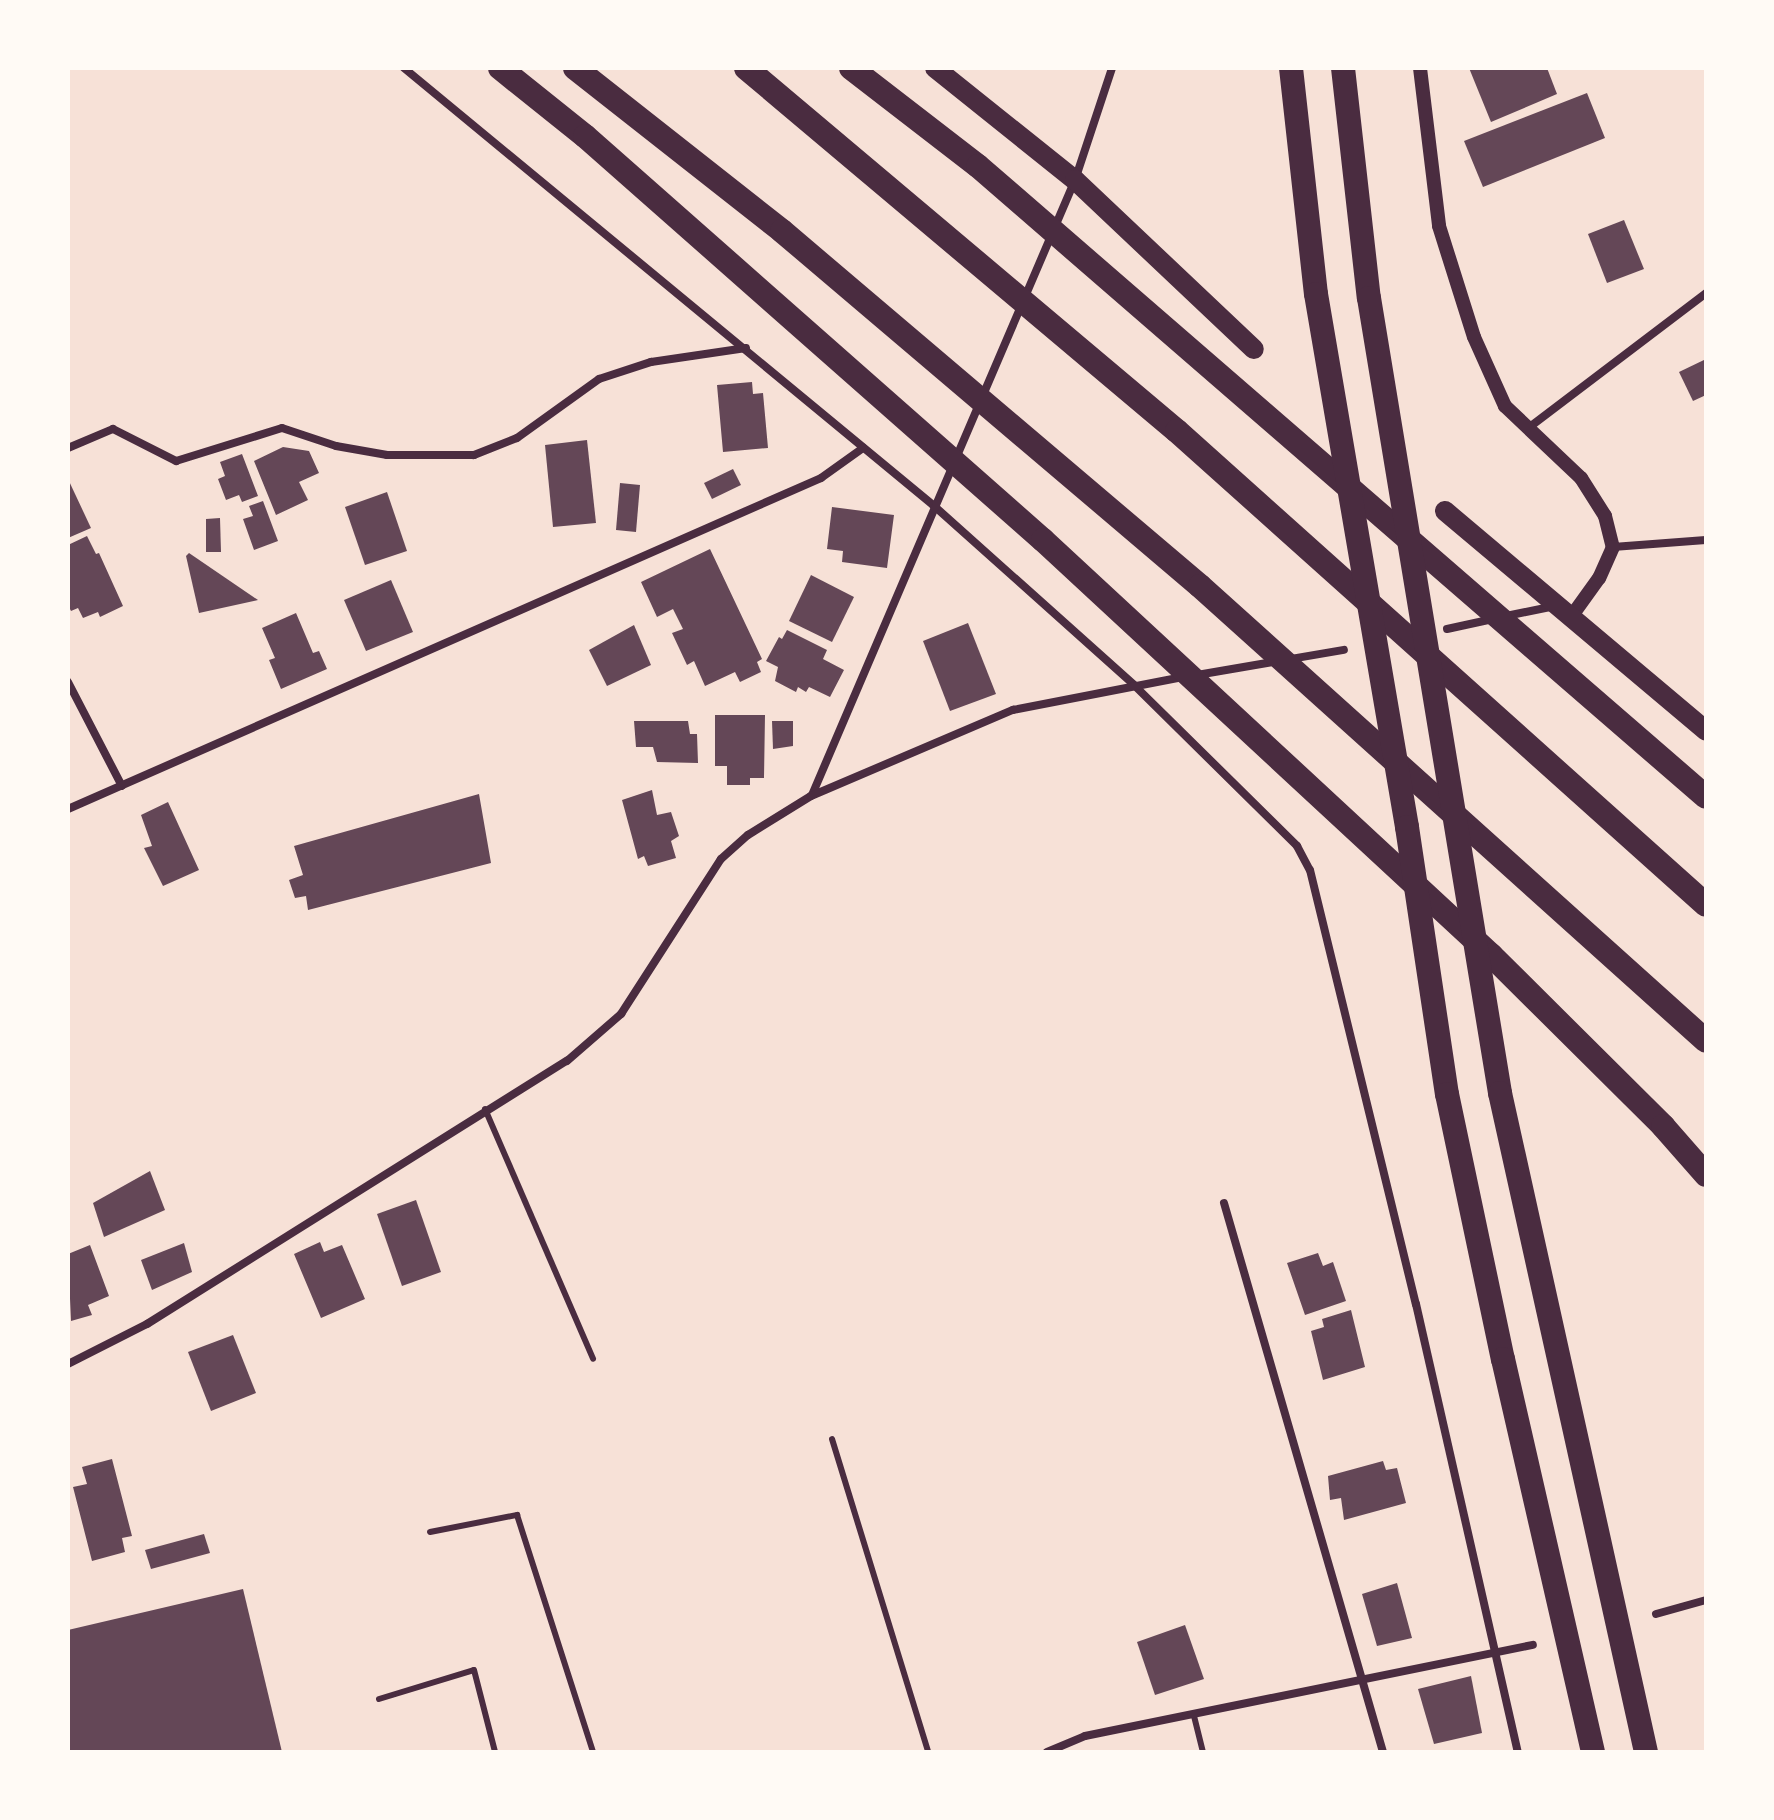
<!DOCTYPE html>
<html>
<head>
<meta charset="utf-8">
<style>
  body { margin:0 }
  #map { position:relative; width:1774px; height:1820px; overflow:hidden; background:#f7e1d7; font-family:"Asap Condensed",sans-serif }
  div>[style] { position:absolute }
  [style*='--x'] { left:calc(var(--x)*1px); top:calc(var(--y)*1px); width:calc(var(--w)*1px); rotate:calc(var(--a)*1deg) }
  .building>* { inset:0; background:#644757 }
  .service>* { height:6px; margin:-3px; padding:0 3px; transform-origin:3px; border-radius:3px; background:#4a2c40 }
  .minor>* { height:8px; margin:-4px; padding:0 4px; transform-origin:4px; border-radius:4px; background:#4a2c40 }
  .tertiary>* { height:14px; margin:-7px; padding:0 7px; transform-origin:7px; border-radius:7px; background:#4a2c40 }
  .primary>* { height:20px; margin:-10px; padding:0 10px; transform-origin:10px; border-radius:10px; background:#4a2c40 }
  .motorway>* { height:24px; margin:-12px; padding:0 12px; transform-origin:12px; border-radius:12px; background:#4a2c40 }
  span { translate:-50% -50%; white-space:nowrap; text-align:center; line-height:1.15; -webkit-text-stroke:6px #fffaf5; paint-order:stroke }
  .frame { position:absolute; inset:0; border:70px solid #fffaf5; pointer-events:none }
</style>
</head>
<body>
<div id="map">
  <div class="building">
    <div style="clip-path:polygon(1469px 68px,1547px 68px,1557px 94px,1491px 122px)"></div>
    <div style="clip-path:polygon(1587px 93px,1605px 138px,1483px 187px,1464px 141px)"></div>
    <div style="clip-path:polygon(1624px 220px,1644px 269px,1607px 283px,1588px 234px)"></div>
    <div style="clip-path:polygon(1706px 359px,1706px 395px,1693px 401px,1679px 372px)"></div>
    <div style="clip-path:polygon(752px 382px,753px 394px,763px 393px,768px 448px,723px 452px,717px 385px)"></div>
    <div style="clip-path:polygon(587px 440px,596px 523px,553px 527px,545px 445px)"></div>
    <div style="clip-path:polygon(283px 447px,309px 451px,319px 473px,299px 482px,308px 500px,276px 515px,254px 461px)"></div>
    <div style="clip-path:polygon(242px 454px,258px 496px,242px 502px,239px 495px,226px 500px,218px 479px,225px 476px,220px 462px)"></div>
    <div style="clip-path:polygon(733px 469px,741px 485px,712px 499px,704px 483px)"></div>
    <div style="clip-path:polygon(68px 479px,91px 528px,68px 538px)"></div>
    <div style="clip-path:polygon(620px 483px,640px 485px,636px 532px,616px 530px)"></div>
    <div style="clip-path:polygon(387px 492px,407px 551px,365px 565px,345px 507px)"></div>
    <div style="clip-path:polygon(263px 501px,278px 541px,254px 550px,243px 519px,253px 516px,249px 506px)"></div>
    <div style="clip-path:polygon(832px 507px,894px 515px,887px 568px,842px 562px,843px 551px,827px 549px)"></div>
    <div style="clip-path:polygon(220px 518px,221px 552px,206px 552px,206px 519px)"></div>
    <div style="clip-path:polygon(87px 536px,96px 554px,99px 553px,123px 606px,100px 617px,98px 612px,83px 618px,78px 608px,71px 611px,68px 605px,68px 545px)"></div>
    <div style="clip-path:polygon(710px 549px,762px 659px,757px 662px,761px 672px,740px 682px,735px 672px,705px 686px,694px 661px,687px 665px,672px 633px,683px 629px,673px 609px,657px 617px,641px 582px)"></div>
    <div style="clip-path:polygon(189px 553px,258px 600px,199px 613px,186px 556px)"></div>
    <div style="clip-path:polygon(811px 575px,854px 597px,832px 642px,789px 621px)"></div>
    <div style="clip-path:polygon(391px 580px,413px 632px,366px 651px,344px 600px)"></div>
    <div style="clip-path:polygon(296px 613px,313px 653px,319px 651px,327px 669px,281px 689px,269px 660px,275px 658px,262px 628px)"></div>
    <div style="clip-path:polygon(968px 623px,996px 694px,950px 711px,923px 641px)"></div>
    <div style="clip-path:polygon(634px 625px,651px 665px,607px 686px,589px 650px)"></div>
    <div style="clip-path:polygon(787px 630px,827px 650px,823px 659px,844px 670px,830px 697px,809px 687px,806px 692px,798px 687px,796px 692px,775px 681px,778px 667px,766px 661px,779px 637px,782px 639px)"></div>
    <div style="clip-path:polygon(715px 715px,765px 715px,764px 778px,750px 778px,750px 785px,727px 785px,727px 766px,715px 766px)"></div>
    <div style="clip-path:polygon(634px 721px,688px 721px,690px 734px,697px 734px,698px 763px,657px 762px,653px 747px,636px 747px)"></div>
    <div style="clip-path:polygon(772px 721px,793px 721px,793px 746px,773px 749px)"></div>
    <div style="clip-path:polygon(652px 790px,657px 815px,671px 812px,679px 836px,671px 841px,676px 858px,648px 866px,644px 856px,638px 859px,622px 800px)"></div>
    <div style="clip-path:polygon(479px 794px,491px 863px,308px 910px,306px 896px,295px 898px,289px 880px,303px 875px,294px 846px)"></div>
    <div style="clip-path:polygon(168px 802px,199px 870px,163px 886px,144px 848px,152px 846px,141px 815px)"></div>
    <div style="clip-path:polygon(150px 1171px,165px 1210px,104px 1237px,93px 1203px)"></div>
    <div style="clip-path:polygon(416px 1200px,441px 1272px,402px 1286px,377px 1214px)"></div>
    <div style="clip-path:polygon(320px 1242px,324px 1252px,342px 1245px,365px 1299px,321px 1318px,294px 1254px)"></div>
    <div style="clip-path:polygon(184px 1243px,192px 1272px,152px 1290px,141px 1260px)"></div>
    <div style="clip-path:polygon(90px 1245px,109px 1296px,88px 1305px,92px 1315px,71px 1321px,68px 1254px)"></div>
    <div style="clip-path:polygon(1318px 1253px,1323px 1266px,1333px 1262px,1346px 1301px,1305px 1315px,1287px 1263px)"></div>
    <div style="clip-path:polygon(1351px 1310px,1365px 1367px,1323px 1380px,1311px 1331px,1324px 1327px,1322px 1319px)"></div>
    <div style="clip-path:polygon(233px 1335px,256px 1393px,211px 1411px,188px 1352px)"></div>
    <div style="clip-path:polygon(112px 1459px,132px 1536px,122px 1538px,125px 1552px,92px 1561px,73px 1487px,87px 1484px,82px 1467px)"></div>
    <div style="clip-path:polygon(1383px 1461px,1386px 1470px,1397px 1468px,1406px 1503px,1344px 1520px,1341px 1498px,1330px 1500px,1328px 1476px)"></div>
    <div style="clip-path:polygon(204px 1534px,210px 1553px,151px 1569px,145px 1550px)"></div>
    <div style="clip-path:polygon(1397px 1583px,1412px 1638px,1377px 1646px,1362px 1594px)"></div>
    <div style="clip-path:polygon(243px 1589px,282px 1752px,68px 1752px,68px 1630px)"></div>
    <div style="clip-path:polygon(1185px 1625px,1204px 1679px,1155px 1695px,1137px 1642px)"></div>
    <div style="clip-path:polygon(1471px 1676px,1482px 1733px,1434px 1744px,1418px 1689px)"></div>
  </div>
  <div class="service">
    <div style="--x:485;--y:1109;--w:272;--a:66.6"></div>
    <div style="--x:832;--y:1439;--w:327;--a:72.9"></div>
    <div style="--x:430;--y:1532;--w:89;--a:-11.1"></div>
    <div style="--x:517;--y:1515;--w:249;--a:72.2"></div>
    <div style="--x:379;--y:1699;--w:99;--a:-17"></div>
    <div style="--x:474;--y:1670;--w:85;--a:75.6"></div>
    <div style="--x:1194;--y:1716;--w:37;--a:76"></div>
  </div>
  <div class="minor">
    <div style="--x:404;--y:68;--w:686;--a:39.56"></div>
    <div style="--x:933;--y:505;--w:270;--a:41.8"></div>
    <div style="--x:1134;--y:685;--w:229;--a:44.6"></div>
    <div style="--x:1297;--y:846;--w:27;--a:62"></div>
    <div style="--x:1310;--y:870;--w:447;--a:76.3"></div>
    <div style="--x:1416;--y:1304;--w:459;--a:77.2"></div>
    <div style="--x:1527;--y:429;--w:225;--a:-37.2"></div>
    <div style="--x:68;--y:448;--w:49;--a:-22.9"></div>
    <div style="--x:113;--y:429;--w:71;--a:26.9"></div>
    <div style="--x:176;--y:461;--w:111;--a:-17.3"></div>
    <div style="--x:282;--y:428;--w:57;--a:18.4"></div>
    <div style="--x:336;--y:446;--w:52;--a:10"></div>
    <div style="--x:387;--y:455;--w:87;--a:0"></div>
    <div style="--x:474;--y:455;--w:46;--a:-21.6"></div>
    <div style="--x:517;--y:438;--w:101;--a:-35.7"></div>
    <div style="--x:599;--y:379;--w:55;--a:-18.1"></div>
    <div style="--x:651;--y:362;--w:96;--a:-8.4"></div>
    <div style="--x:1613;--y:547;--w:93;--a:-4.3"></div>
    <div style="--x:1506;--y:616;--w:50;--a:-11.5"></div>
    <div style="--x:1447;--y:629;--w:47;--a:-12.3"></div>
    <div style="--x:1197;--y:675;--w:149;--a:-9.7"></div>
    <div style="--x:68;--y:682;--w:117;--a:62.6"></div>
    <div style="--x:812;--y:795;--w:669;--a:-66.85"></div>
    <div style="--x:1075;--y:180;--w:118;--a:-71.7"></div>
    <div style="--x:68;--y:809;--w:823;--a:-23.73"></div>
    <div style="--x:821;--y:478;--w:52;--a:-35.5"></div>
    <div style="--x:1224;--y:1203;--w:572;--a:73.85"></div>
    <div style="--x:68;--y:1364;--w:89;--a:-26.9"></div>
    <div style="--x:147;--y:1324;--w:496;--a:-32.1"></div>
    <div style="--x:567;--y:1061;--w:72;--a:-41"></div>
    <div style="--x:621;--y:1014;--w:184;--a:-57.2"></div>
    <div style="--x:721;--y:859;--w:36;--a:-42"></div>
    <div style="--x:748;--y:835;--w:74;--a:-31.8"></div>
    <div style="--x:811;--y:796;--w:220;--a:-23.1"></div>
    <div style="--x:1013;--y:710;--w:173;--a:-11"></div>
    <div style="--x:1656;--y:1614;--w:52;--a:-15.6"></div>
    <div style="--x:1047;--y:1752;--w:41;--a:-22.8"></div>
    <div style="--x:1085;--y:1736;--w:457;--a:-11.5"></div>
  </div>
  <div class="tertiary">
    <div style="--x:1420;--y:68;--w:159;--a:83.1"></div>
    <div style="--x:1439;--y:226;--w:116;--a:72.5"></div>
    <div style="--x:1474;--y:337;--w:76;--a:65.8"></div>
    <div style="--x:1505;--y:406;--w:105;--a:43.5"></div>
    <div style="--x:1581;--y:478;--w:45;--a:57.7"></div>
    <div style="--x:1605;--y:516;--w:32;--a:76"></div>
    <div style="--x:1613;--y:547;--w:34;--a:114"></div>
    <div style="--x:1599;--y:578;--w:48;--a:125.7"></div>
  </div>
  <div class="primary">
    <div style="--x:935;--y:68;--w:179;--a:38.7"></div>
    <div style="--x:1075;--y:180;--w:246;--a:43.4"></div>
    <div style="--x:1445;--y:511;--w:341;--a:40.1"></div>
  </div>
  <div class="motorway">
    <div style="--x:500;--y:68;--w:109;--a:38.7"></div>
    <div style="--x:585;--y:136;--w:611;--a:41.42"></div>
    <div style="--x:1043;--y:540;--w:611;--a:42.81"></div>
    <div style="--x:1491;--y:955;--w:243;--a:44.8"></div>
    <div style="--x:1663;--y:1126;--w:65;--a:48.7"></div>
    <div style="--x:575;--y:68;--w:263;--a:38.2"></div>
    <div style="--x:782;--y:231;--w:548;--a:40.34"></div>
    <div style="--x:1200;--y:586;--w:680;--a:41.96"></div>
    <div style="--x:746;--y:68;--w:563;--a:40.11"></div>
    <div style="--x:1177;--y:431;--w:710;--a:41.86"></div>
    <div style="--x:851;--y:68;--w:160;--a:37.7"></div>
    <div style="--x:978;--y:166;--w:963;--a:40.92"></div>
    <div style="--x:1291;--y:68;--w:227;--a:83.7"></div>
    <div style="--x:1316;--y:294;--w:541;--a:80.31"></div>
    <div style="--x:1407;--y:827;--w:270;--a:81.5"></div>
    <div style="--x:1447;--y:1094;--w:271;--a:78.1"></div>
    <div style="--x:1503;--y:1359;--w:403;--a:77.1"></div>
    <div style="--x:1343;--y:68;--w:231;--a:83.6"></div>
    <div style="--x:1369;--y:298;--w:806;--a:80.64"></div>
    <div style="--x:1500;--y:1093;--w:675;--a:77.51"></div>
  </div>
  <div class="frame"></div>
</div>
</body>
</html>
